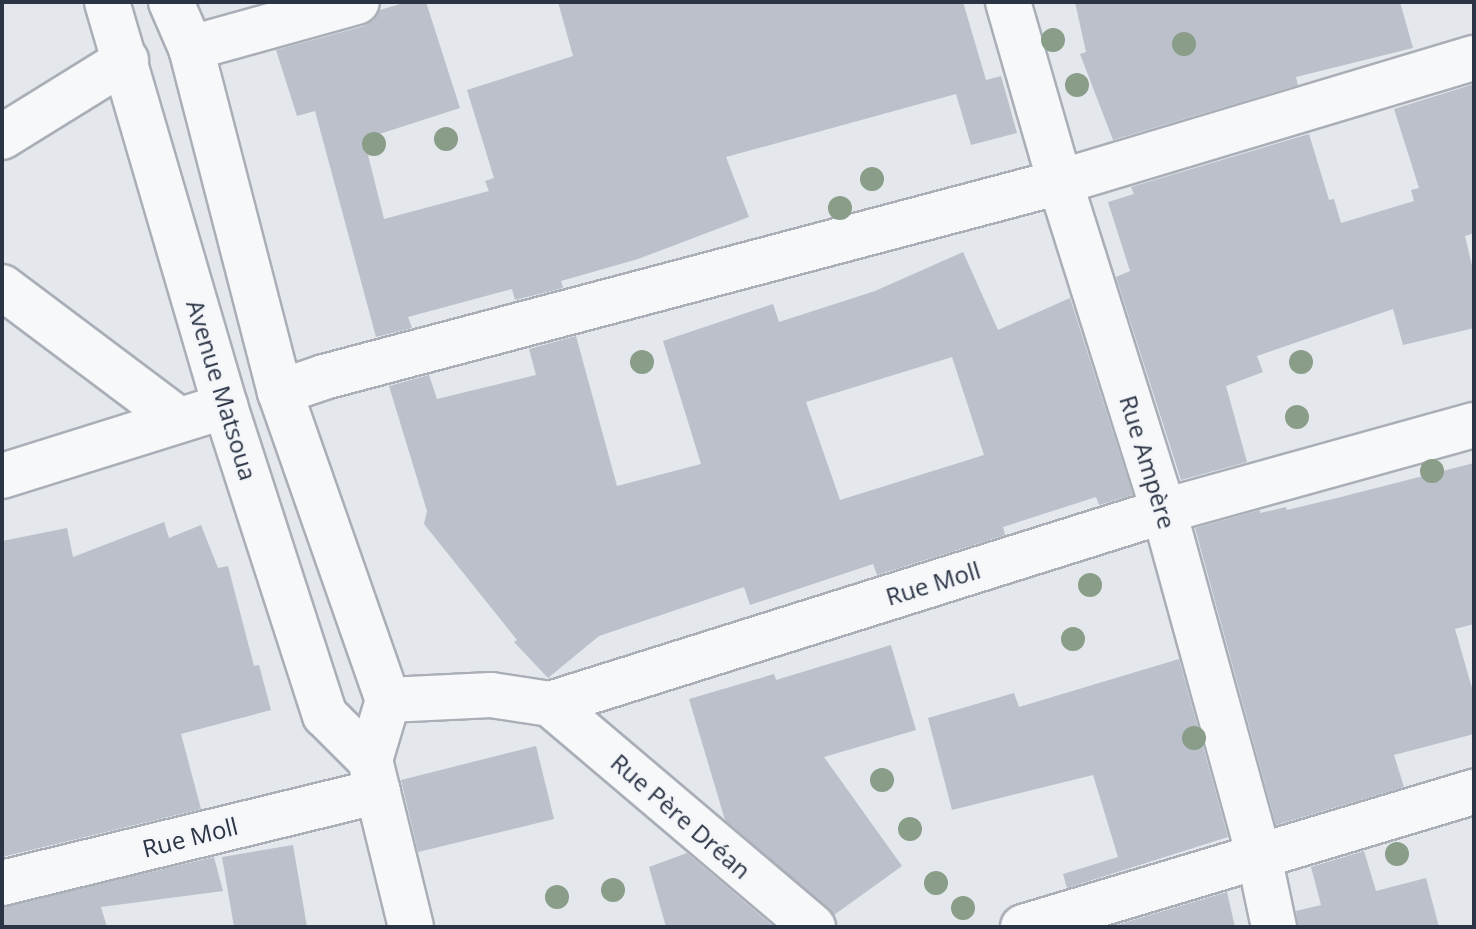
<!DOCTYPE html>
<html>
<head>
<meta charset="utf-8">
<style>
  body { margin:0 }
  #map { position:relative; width:1476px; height:929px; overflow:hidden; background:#e4e7ec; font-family:"Open Sans",sans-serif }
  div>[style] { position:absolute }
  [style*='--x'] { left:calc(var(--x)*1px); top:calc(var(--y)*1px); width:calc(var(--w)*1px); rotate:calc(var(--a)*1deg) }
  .building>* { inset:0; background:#bbc0ca }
  .roads { filter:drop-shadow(2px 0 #a9aeb7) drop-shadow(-2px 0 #a9aeb7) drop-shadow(0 2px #a9aeb7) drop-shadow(0 -2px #a9aeb7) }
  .minor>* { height:44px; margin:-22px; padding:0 22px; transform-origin:22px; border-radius:22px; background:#f7f8fa }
  .tertiary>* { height:44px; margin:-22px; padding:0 22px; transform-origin:22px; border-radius:22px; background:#f7f8fa }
  .trees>* { width:24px; height:24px; margin:-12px; border-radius:50%; background:#899d89 }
  span { translate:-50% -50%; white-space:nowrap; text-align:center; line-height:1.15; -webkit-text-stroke:6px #f4f6f9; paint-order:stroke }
  .street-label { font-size:24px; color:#2b3445 }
  .frame { position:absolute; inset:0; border:4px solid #2b3445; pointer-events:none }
</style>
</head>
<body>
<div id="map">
  <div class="building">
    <div style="clip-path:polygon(407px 2px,426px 2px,460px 108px,364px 139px,384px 219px,489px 191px,485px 181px,494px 178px,467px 90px,573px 56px,558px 2px,963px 2px,986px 80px,1001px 76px,1017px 133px,971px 145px,956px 94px,726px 157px,749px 217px,638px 259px,561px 281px,563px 288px,515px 300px,512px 289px,408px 317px,412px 328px,376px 337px,315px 111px,297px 116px,276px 50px,364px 26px,374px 20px,380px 10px)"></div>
    <div style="clip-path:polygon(1075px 2px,1400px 2px,1413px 48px,1296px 77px,1298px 85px,1113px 140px,1080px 54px,1086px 52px)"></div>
    <div style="clip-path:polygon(1474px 84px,1474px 233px,1465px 236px,1474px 274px,1474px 328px,1403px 345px,1393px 309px,1257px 356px,1263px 372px,1226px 386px,1247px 462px,1181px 480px,1116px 277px,1130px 271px,1108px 202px,1134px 194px,1131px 187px,1309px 134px,1329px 200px,1334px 199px,1341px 223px,1414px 201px,1411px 190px,1419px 188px,1394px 109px)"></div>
    <div style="clip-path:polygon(evenodd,963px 252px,998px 330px,1070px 298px,1133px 495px,1099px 505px,1096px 497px,1003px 527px,1005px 535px,877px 575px,873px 564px,750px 605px,744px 587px,599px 636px,548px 678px,514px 642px,517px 640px,424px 524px,427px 511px,389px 386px,429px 375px,437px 399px,536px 375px,529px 349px,576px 336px,617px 486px,701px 464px,663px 341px,773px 304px,779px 322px,875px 291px,963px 252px,952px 357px,984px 455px,840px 500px,806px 402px,952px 357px)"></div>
    <div style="clip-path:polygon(1474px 463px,1474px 624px,1455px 629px,1474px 695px,1474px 734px,1394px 755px,1404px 787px,1276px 825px,1195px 528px,1260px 510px,1260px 513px,1286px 507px,1287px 510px,1337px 498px)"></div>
    <div style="clip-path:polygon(164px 522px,169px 538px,201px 525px,218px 568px,228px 566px,254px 666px,259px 665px,271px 710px,181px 734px,201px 809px,2px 857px,2px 541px,67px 528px,73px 557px)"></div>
    <div style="clip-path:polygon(891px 645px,916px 730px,824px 757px,902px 866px,834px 915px,725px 820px,689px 699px,774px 674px,776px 680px)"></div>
    <div style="clip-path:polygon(1179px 659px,1228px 837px,1067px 888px,1063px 874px,1118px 857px,1093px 775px,952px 810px,928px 718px,1014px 693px,1019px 707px)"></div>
    <div style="clip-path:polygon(536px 746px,554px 819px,418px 852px,401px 780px)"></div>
    <div style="clip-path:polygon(293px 845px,307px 927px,234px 927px,222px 857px)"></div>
    <div style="clip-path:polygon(1364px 851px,1376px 891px,1426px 878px,1439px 927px,1298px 927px,1296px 911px,1321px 905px,1311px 867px)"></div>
    <div style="clip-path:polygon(687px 853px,774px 927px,666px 927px,649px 867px)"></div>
    <div style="clip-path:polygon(214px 857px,223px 891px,101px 907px,107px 927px,2px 927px,2px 907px)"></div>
    <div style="clip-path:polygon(1227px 892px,1235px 927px,1110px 927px)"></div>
  </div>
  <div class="roads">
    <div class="minor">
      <div style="--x:1008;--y:2;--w:187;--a:73.9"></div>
      <div style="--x:1060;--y:182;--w:345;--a:72.5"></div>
      <div style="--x:1164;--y:511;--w:358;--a:74.6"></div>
      <div style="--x:1259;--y:856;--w:73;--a:78.1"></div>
      <div style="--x:191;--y:48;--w:172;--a:-15.5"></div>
      <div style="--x:2;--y:137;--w:146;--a:-31.8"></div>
      <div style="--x:2;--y:287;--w:220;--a:36.9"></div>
      <div style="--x:280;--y:392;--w:46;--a:-18.8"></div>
      <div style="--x:324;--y:377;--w:761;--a:-14.84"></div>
      <div style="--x:1060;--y:182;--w:432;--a:-16.7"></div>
      <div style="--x:2;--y:476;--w:234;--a:-17.4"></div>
      <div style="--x:388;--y:700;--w:103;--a:-2.8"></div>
      <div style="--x:491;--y:695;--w:60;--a:8.7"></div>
      <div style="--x:550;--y:704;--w:644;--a:-17.45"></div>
      <div style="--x:1164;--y:511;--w:322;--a:-15.5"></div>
      <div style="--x:550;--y:704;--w:345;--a:40.3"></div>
      <div style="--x:2;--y:883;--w:387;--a:-13.7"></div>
      <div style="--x:1023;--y:927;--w:471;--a:-16.7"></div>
    </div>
    <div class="tertiary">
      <div style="--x:107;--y:2;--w:421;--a:73.7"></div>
      <div style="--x:225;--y:406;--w:325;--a:72.1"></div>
      <div style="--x:325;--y:715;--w:64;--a:45"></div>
      <div style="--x:370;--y:760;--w:172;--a:76.2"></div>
      <div style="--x:171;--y:2;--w:50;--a:66.5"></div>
      <div style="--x:191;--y:48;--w:355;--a:75.5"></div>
      <div style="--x:280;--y:392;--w:326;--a:70.7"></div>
      <div style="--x:388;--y:700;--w:63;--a:106.7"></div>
    </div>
  </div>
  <div class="trees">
    <div style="left:1053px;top:40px"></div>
    <div style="left:1184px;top:44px"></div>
    <div style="left:1077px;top:85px"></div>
    <div style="left:446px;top:139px"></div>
    <div style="left:374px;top:144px"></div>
    <div style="left:872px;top:179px"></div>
    <div style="left:840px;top:208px"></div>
    <div style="left:642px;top:362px"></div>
    <div style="left:1301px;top:362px"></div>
    <div style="left:1297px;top:417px"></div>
    <div style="left:1432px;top:471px"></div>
    <div style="left:1090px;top:585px"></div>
    <div style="left:1073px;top:639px"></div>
    <div style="left:1194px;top:738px"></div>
    <div style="left:882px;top:780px"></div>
    <div style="left:910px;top:829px"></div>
    <div style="left:1397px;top:854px"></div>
    <div style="left:936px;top:883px"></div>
    <div style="left:613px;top:890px"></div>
    <div style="left:557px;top:897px"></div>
    <div style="left:963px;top:908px"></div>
  </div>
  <div class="street-label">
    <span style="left:222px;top:390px;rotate:73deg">Avenue Matsoua</span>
    <span style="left:1148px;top:462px;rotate:73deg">Rue Ampère</span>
    <span style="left:933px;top:583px;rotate:-17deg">Rue Moll</span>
    <span style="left:681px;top:816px;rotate:41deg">Rue Père Dréan</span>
    <span style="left:190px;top:837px;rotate:-14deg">Rue Moll</span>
  </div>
  <div class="frame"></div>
</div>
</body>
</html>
